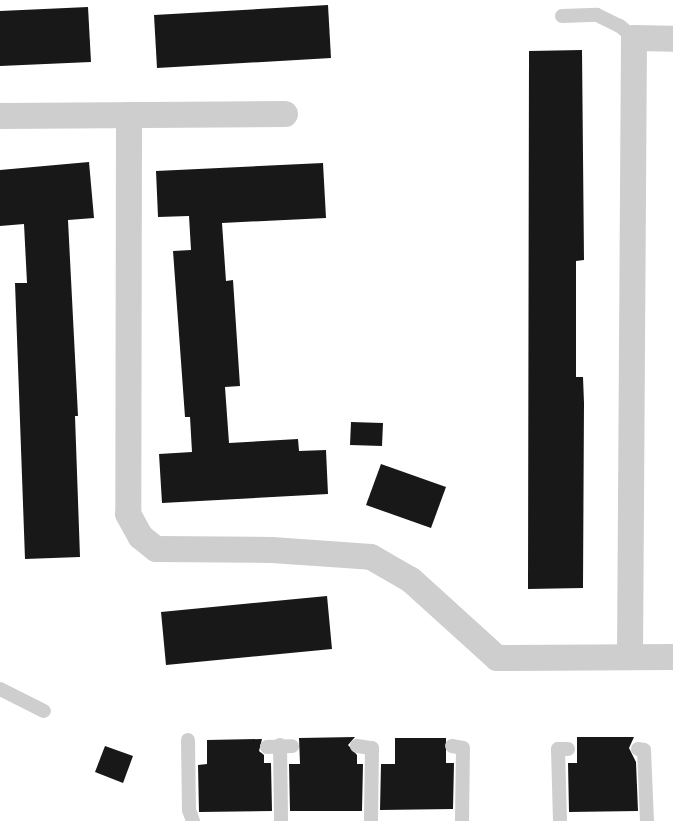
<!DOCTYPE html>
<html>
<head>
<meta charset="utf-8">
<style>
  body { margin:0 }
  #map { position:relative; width:673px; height:821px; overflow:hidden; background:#fff; font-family:"PT Sans",sans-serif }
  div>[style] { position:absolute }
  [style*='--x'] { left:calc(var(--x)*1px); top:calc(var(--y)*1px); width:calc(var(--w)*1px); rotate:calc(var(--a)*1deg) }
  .building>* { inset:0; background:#181818 }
  .service>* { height:14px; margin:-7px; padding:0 7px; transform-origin:7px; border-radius:7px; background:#cecece }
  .minor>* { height:26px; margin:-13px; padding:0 13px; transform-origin:13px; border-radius:13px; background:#cecece }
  span { translate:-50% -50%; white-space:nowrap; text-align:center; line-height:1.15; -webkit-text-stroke:6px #fff; paint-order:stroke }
</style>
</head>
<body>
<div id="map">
  <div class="building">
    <div style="clip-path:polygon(328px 5px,331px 58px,157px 68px,154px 15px)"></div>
    <div style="clip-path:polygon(88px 7px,91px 62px,0 66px,0 11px)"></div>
    <div style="clip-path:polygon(582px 50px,584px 260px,576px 261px,576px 377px,583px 377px,584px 403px,583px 588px,528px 589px,529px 51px)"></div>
    <div style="clip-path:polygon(89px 162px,94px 218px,68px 220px,78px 416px,75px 416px,80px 557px,25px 559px,15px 283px,27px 283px,24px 224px,0 226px,0 170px)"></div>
    <div style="clip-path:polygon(323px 163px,326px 218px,222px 223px,226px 281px,233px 280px,240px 386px,225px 387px,229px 443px,298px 439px,299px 451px,326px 450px,328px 494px,162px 503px,159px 454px,192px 452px,190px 417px,185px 417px,173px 251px,191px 250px,189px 216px,158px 217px,156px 171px)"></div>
    <div style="clip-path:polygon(351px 422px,383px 423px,382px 446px,350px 445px)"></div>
    <div style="clip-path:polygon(381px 464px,446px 487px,431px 528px,366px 505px)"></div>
    <div style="clip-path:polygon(327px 596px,332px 649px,166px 665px,161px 612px)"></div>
    <div style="clip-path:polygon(355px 737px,348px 745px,357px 755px,357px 764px,363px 764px,362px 811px,290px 811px,289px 764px,300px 764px,299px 738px)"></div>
    <div style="clip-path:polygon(577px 737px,634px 737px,629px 748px,636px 762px,638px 811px,569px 812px,568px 763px,577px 763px)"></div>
    <div style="clip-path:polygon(395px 738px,446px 738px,446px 763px,454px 763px,453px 809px,380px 810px,381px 764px,395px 764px)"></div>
    <div style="clip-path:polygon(262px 739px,259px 751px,264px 755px,264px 763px,271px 763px,272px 811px,199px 812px,198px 765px,207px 764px,207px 740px)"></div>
    <div style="clip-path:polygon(105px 746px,133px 756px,123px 783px,95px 772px)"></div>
  </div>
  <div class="service">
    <div style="--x:562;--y:16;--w:35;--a:-2"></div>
    <div style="--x:597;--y:15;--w:25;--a:26"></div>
    <div style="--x:620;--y:26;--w:18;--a:41"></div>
    <div style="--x:0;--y:689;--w:49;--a:26.6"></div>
    <div style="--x:188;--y:740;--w:70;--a:89.2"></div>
    <div style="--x:189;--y:810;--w:12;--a:70"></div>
    <div style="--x:280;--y:745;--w:76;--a:89.2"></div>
    <div style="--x:357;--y:746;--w:15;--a:8"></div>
    <div style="--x:372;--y:748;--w:73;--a:90.8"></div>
    <div style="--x:452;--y:746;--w:11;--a:10"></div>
    <div style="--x:463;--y:748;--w:73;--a:90.8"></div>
    <div style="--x:267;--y:747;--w:25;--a:-2"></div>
    <div style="--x:638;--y:749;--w:6;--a:9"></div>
    <div style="--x:644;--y:750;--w:71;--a:87.6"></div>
    <div style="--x:560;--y:821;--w:72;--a:-91.6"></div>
    <div style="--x:558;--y:749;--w:10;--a:0"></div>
  </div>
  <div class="minor">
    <div style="--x:129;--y:115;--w:399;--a:90.1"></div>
    <div style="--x:128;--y:514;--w:26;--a:61"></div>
    <div style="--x:141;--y:537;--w:19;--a:39"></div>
    <div style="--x:156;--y:549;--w:116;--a:0.5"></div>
    <div style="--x:272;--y:550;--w:99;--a:4"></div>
    <div style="--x:371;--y:557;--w:46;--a:29.9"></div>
    <div style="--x:411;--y:580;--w:116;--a:42.2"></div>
    <div style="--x:497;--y:658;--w:176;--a:-0.3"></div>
    <div style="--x:0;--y:116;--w:285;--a:-0.4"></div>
    <div style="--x:630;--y:657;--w:619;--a:-89.63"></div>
    <div style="--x:634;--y:38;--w:39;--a:1"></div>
  </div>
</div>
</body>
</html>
